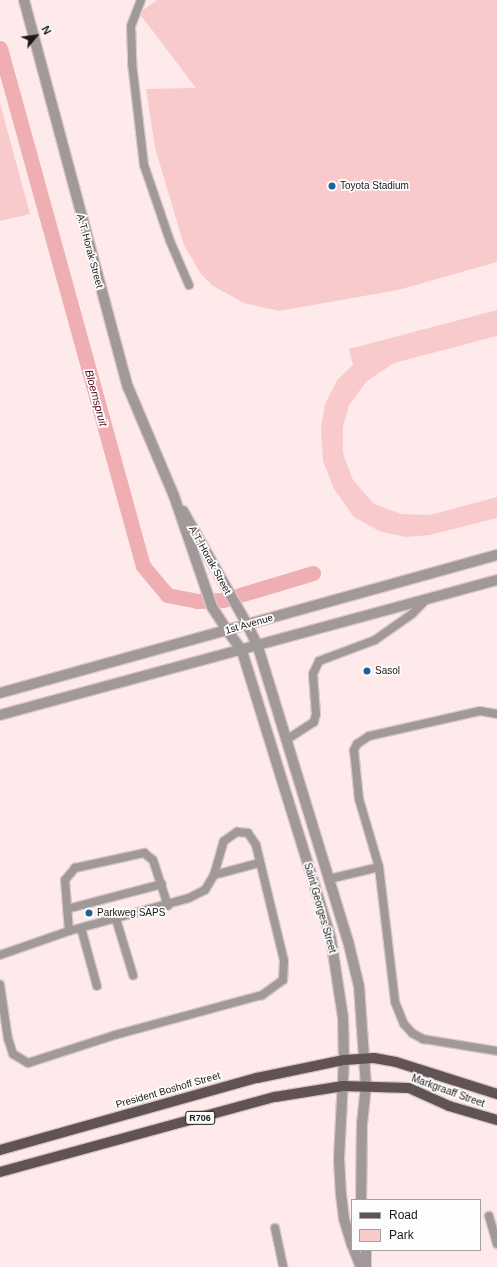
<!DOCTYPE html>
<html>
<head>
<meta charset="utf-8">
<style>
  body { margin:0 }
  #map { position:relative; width:497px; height:1267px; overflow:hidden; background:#feeaeb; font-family:Helvetica,sans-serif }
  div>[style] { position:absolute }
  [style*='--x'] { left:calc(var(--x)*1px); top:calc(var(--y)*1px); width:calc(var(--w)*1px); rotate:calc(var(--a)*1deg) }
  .green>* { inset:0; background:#f9cacc }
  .canal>* { height:15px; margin:-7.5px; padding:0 7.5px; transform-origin:7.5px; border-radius:7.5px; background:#efaeb2 }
  .roads { filter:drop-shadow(1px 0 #dac8c9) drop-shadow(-1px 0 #dac8c9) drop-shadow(0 1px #dac8c9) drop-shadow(0 -1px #dac8c9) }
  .service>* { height:8px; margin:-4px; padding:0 4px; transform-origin:4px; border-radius:4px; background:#a19999 }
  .minor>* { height:10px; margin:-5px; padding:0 5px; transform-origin:5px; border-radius:5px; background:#a19999 }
  .tertiary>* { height:10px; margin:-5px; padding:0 5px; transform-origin:5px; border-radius:5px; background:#a19999 }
  .primary>* { height:10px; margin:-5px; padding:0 5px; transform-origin:5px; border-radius:5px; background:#615354 }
  .dots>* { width:11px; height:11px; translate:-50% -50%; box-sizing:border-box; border:2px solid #fdfdfd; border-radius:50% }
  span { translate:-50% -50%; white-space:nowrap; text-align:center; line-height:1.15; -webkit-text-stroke:3.5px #fdfdfd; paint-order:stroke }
  .shield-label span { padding:1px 3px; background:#fdfdfd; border:1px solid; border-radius:3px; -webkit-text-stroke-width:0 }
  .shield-label { font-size:9px; color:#1d1717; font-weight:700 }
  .poi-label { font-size:10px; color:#1d1717 }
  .left { translate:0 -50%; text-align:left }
  .street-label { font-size:10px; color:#1d1717 }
  .water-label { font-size:11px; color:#540719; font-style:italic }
  .legend { position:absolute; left:351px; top:1199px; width:130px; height:52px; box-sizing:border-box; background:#fdfdfd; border:1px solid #a3a1a1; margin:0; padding:5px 7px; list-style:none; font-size:12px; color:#1d1717 }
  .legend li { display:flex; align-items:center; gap:8px; height:20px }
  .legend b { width:20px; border:1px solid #a3a1a1 }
  .north { position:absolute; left:16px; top:16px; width:40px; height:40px; -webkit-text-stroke:3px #fdfdfd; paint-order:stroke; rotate:61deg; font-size:11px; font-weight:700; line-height:16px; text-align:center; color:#1d1717 }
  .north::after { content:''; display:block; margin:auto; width:14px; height:18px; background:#1d1717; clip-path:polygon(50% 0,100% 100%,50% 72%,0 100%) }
</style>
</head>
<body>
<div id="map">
  <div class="green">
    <div style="clip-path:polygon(157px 0,497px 0,497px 262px,398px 290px,279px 311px,244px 303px,213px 286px,201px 274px,184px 245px,155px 148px,146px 89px,196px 88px,139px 13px)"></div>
    <div style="clip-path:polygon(0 103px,30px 214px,0 221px)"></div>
    <div style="clip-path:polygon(497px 310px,497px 336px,394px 363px,367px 381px,349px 405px,343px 427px,343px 453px,353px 480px,374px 504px,401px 514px,430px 515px,497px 497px,497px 518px,430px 535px,405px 537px,379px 531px,354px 517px,334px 489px,323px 461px,321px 428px,325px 404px,337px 380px,353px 365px,349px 349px)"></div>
  </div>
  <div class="canal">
    <div style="--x:0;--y:48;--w:537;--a:74.57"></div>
    <div style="--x:143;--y:566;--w:38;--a:50"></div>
    <div style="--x:167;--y:595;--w:31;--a:11"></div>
    <div style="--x:197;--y:601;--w:26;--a:-2"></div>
    <div style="--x:223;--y:600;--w:94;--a:-16.7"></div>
  </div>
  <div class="roads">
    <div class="service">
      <div style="--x:141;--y:0;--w:28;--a:111"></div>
      <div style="--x:131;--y:26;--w:37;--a:88"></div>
      <div style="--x:132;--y:63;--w:103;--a:83.3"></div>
      <div style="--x:144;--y:165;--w:80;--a:71.1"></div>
      <div style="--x:170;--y:241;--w:48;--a:66.6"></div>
      <div style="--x:497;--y:714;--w:17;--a:-170"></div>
      <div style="--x:480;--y:711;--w:114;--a:167.3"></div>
      <div style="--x:369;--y:736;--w:14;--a:146"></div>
      <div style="--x:357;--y:744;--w:7;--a:117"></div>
      <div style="--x:354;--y:750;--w:49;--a:84.2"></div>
      <div style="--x:359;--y:799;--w:71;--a:73.6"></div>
      <div style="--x:379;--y:867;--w:136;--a:83.2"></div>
      <div style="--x:395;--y:1002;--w:24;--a:68"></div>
      <div style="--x:404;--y:1024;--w:12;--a:48"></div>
      <div style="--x:412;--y:1033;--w:13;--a:29"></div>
      <div style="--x:423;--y:1039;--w:75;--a:9.2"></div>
      <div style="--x:286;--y:740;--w:33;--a:-33"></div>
      <div style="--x:314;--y:722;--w:8;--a:-76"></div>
      <div style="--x:316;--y:714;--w:40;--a:-94.3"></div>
      <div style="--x:313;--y:674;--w:14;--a:-65"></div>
      <div style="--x:319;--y:661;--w:60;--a:-20.6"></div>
      <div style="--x:375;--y:640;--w:45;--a:-35.1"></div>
      <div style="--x:412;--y:614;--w:18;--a:-45"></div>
      <div style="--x:214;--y:875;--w:47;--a:-14.9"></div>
      <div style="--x:329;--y:879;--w:51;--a:-13.5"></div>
      <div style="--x:67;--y:909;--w:98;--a:-14.7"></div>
      <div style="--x:116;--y:919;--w:59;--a:73.1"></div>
      <div style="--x:81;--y:928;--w:60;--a:74.6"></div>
      <div style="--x:69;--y:931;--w:51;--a:-94.5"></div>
      <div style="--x:65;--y:880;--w:16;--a:-50"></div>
      <div style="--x:75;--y:868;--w:71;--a:-12.3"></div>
      <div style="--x:144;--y:853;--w:11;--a:38"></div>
      <div style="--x:153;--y:860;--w:48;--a:71.9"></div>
      <div style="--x:0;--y:955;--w:73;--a:-19.2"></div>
      <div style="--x:69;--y:931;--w:124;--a:-15.4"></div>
      <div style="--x:189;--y:898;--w:18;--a:-27"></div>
      <div style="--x:205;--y:890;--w:17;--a:-59"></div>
      <div style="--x:214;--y:875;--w:35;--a:-74"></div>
      <div style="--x:224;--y:841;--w:16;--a:-35"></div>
      <div style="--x:237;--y:832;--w:11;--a:5"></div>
      <div style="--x:248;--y:833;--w:14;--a:56"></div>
      <div style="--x:256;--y:845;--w:119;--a:76.4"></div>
      <div style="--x:284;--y:961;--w:19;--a:93"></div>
      <div style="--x:283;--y:980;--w:26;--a:144"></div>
      <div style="--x:262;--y:995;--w:152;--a:164.8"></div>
      <div style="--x:115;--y:1035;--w:91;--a:162.2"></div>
      <div style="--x:28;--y:1063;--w:17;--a:-149"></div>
      <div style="--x:13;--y:1054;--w:16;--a:-108"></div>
      <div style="--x:8;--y:1039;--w:55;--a:-98.4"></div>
      <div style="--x:489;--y:1216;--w:29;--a:74"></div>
      <div style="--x:275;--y:1228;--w:40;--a:78"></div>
    </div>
    <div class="minor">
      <div style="--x:24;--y:0;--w:401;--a:75"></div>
      <div style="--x:128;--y:387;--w:118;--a:67.1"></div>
      <div style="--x:174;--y:496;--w:117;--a:71.1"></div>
      <div style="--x:212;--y:607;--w:27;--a:57"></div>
      <div style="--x:183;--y:511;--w:130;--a:60.5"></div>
    </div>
    <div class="tertiary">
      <div style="--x:247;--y:624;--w:25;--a:64"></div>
      <div style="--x:258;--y:647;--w:307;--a:73"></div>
      <div style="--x:348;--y:941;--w:46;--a:76.3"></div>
      <div style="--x:359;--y:986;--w:100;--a:86"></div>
      <div style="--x:366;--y:1086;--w:36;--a:96"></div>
      <div style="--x:362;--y:1122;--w:78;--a:90.7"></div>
      <div style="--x:227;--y:630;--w:26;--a:54"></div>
      <div style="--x:242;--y:651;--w:301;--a:72.8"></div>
      <div style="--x:331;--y:939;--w:79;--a:81.3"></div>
      <div style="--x:343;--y:1017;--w:43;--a:88.7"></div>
      <div style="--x:344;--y:1060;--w:98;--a:92.9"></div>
      <div style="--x:339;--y:1158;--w:36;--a:87"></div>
      <div style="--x:341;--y:1194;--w:25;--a:83"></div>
      <div style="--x:344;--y:1219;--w:28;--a:73"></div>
      <div style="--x:0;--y:693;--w:516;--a:-15.52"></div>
      <div style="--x:0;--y:715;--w:515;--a:-15.2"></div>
      <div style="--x:354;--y:1250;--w:18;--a:68"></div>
      <div style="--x:366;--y:1250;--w:17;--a:90"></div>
    </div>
    <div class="primary">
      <div style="--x:0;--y:1150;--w:267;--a:-15.7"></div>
      <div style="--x:257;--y:1078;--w:89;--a:-11.7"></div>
      <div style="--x:344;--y:1060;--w:30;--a:-4"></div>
      <div style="--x:374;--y:1058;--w:22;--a:10"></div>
      <div style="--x:396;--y:1062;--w:106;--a:17.6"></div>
      <div style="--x:0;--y:1172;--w:285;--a:-15.3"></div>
      <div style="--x:275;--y:1097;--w:69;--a:-9.2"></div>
      <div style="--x:343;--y:1086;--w:66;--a:1.7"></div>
      <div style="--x:409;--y:1088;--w:44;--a:24.2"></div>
      <div style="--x:449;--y:1106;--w:50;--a:16.3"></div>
    </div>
  </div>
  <div class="dots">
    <div style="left:332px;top:186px;background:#1f6196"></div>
    <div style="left:367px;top:671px;background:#1f6196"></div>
    <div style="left:89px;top:913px;background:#1f6196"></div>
  </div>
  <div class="shield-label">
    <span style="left:200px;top:1118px">R706</span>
  </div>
  <div class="poi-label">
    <span class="left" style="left:340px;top:186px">Toyota Stadium</span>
    <span class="left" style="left:375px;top:671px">Sasol</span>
    <span class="left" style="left:97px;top:913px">Parkweg SAPS</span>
  </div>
  <div class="street-label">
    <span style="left:90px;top:251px;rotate:75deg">A.T. Horak Street</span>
    <span style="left:210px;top:560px;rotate:61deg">A.T. Horak Street</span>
    <span style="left:249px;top:624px;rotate:-16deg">1st Avenue</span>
    <span style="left:320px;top:908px;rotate:74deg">Saint Georges Street</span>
    <span style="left:168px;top:1090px;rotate:-16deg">President Boshoff Street</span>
    <span style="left:448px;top:1091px;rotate:20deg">Markgraaff Street</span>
  </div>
  <div class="water-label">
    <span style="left:96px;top:398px;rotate:75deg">Bloemspruit</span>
  </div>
  <ul class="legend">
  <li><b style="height:5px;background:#615354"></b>Road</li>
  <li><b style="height:11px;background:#f9cacc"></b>Park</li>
  </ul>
  <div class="north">N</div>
</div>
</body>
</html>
